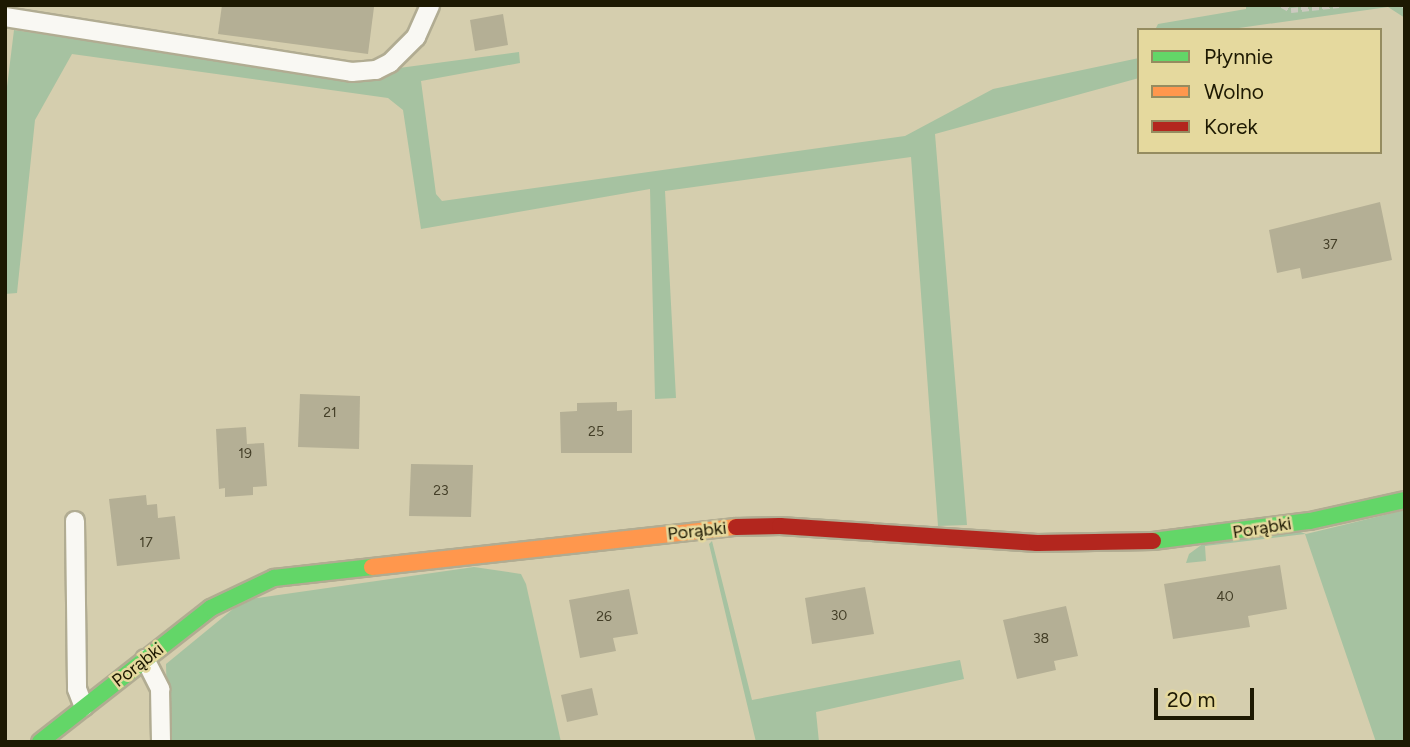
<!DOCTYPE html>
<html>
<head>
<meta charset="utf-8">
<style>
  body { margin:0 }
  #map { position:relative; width:1410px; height:747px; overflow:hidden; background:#d5ceae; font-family:Figtree,sans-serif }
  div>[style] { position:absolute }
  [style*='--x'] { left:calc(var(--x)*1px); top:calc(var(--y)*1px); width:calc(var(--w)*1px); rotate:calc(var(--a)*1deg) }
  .green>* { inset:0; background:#a6c2a1 }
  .building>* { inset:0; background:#b4af95 }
  .path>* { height:4.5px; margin-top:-2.25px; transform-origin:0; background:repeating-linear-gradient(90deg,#cccac0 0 7px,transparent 0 10.5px) }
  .roads { filter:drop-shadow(2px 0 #b1ac92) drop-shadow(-2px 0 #b1ac92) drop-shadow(0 2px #b1ac92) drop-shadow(0 -2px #b1ac92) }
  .lane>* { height:18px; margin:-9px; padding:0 9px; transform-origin:9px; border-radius:9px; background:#f9f8f3 }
  .fast>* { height:16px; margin:-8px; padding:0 8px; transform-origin:8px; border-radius:8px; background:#63d668 }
  .slow>* { height:16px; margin:-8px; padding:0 8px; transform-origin:8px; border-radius:8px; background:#ff974d }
  .jam>* { height:16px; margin:-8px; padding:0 8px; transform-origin:8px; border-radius:8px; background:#b3261e }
  span { translate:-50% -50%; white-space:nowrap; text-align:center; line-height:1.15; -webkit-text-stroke:5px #e5d99e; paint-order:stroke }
  .number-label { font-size:14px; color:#433e27 }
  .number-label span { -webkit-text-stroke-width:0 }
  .street-label { font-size:18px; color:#1d1902 }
  .frame { position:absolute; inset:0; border:7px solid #1d1902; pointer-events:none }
  .legend { position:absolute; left:1137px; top:28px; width:245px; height:126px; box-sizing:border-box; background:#e5d99e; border:2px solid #958c60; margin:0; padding:9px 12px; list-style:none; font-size:21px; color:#1d1902 }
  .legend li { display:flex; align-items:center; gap:14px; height:35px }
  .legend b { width:35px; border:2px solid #958c60 }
  .scale { position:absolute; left:1154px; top:688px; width:100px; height:32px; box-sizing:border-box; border:4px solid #1d1902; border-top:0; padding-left:9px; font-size:21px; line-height:24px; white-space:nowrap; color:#1d1902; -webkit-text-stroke:5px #e5d99e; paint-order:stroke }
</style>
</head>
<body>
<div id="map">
  <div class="green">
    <div style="clip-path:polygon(1246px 5px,1405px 5px,1405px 18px,1388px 7px,1225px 30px,1155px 30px,1158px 24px,1246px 9px)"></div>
    <div style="clip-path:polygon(14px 30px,363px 80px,399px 68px,519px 52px,520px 63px,421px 81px,436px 194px,442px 201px,905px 136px,993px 89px,1139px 58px,1139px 78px,935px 134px,967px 525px,938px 526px,911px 157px,665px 191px,676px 398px,655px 399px,650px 189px,421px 229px,403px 110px,388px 98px,72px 54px,35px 120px,17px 293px,5px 294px,5px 103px)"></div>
    <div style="clip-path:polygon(1405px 510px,1405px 742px,1376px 742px,1305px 534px,1205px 546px,1206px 561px,1186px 563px,1189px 554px,1204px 543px,1298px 531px,1306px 534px)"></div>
    <div style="clip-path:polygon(712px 541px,752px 700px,960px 660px,964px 679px,816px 712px,819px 742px,756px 742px,709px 544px)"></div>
    <div style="clip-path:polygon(474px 567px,521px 574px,526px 584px,561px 742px,168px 742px,166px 664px,244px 600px)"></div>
  </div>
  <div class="building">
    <div style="clip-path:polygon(222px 5px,374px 7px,368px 54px,218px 34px)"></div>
    <div style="clip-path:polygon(503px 14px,508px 45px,475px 51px,470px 20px)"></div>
    <div style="clip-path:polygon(1380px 202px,1392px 260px,1302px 279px,1300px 268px,1277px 273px,1269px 230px)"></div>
    <div style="clip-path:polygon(300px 394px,360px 396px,359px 449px,298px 447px)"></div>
    <div style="clip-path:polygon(617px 402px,617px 411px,632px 410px,632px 453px,561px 453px,560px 412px,577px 411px,577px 403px)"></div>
    <div style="clip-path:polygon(246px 427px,247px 444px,264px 443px,267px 486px,253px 487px,253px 495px,225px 497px,225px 488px,219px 489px,216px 429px)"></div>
    <div style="clip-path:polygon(411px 464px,473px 465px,471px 517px,409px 516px)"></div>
    <div style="clip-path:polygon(146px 495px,147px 505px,157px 504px,158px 518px,175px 516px,180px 559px,117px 566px,109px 499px)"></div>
    <div style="clip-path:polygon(1280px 565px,1287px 609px,1248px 616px,1250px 627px,1173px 639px,1164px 584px)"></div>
    <div style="clip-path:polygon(865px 587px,874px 634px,812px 644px,805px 598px)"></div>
    <div style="clip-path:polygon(629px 589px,638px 634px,613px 638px,616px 651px,580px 658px,569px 600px)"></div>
    <div style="clip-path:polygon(1066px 606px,1078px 656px,1054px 661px,1056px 670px,1017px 679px,1003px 620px)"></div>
    <div style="clip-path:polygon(592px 688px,598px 715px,567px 722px,561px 695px)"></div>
  </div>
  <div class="path">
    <div style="--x:1282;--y:5;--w:10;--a:29"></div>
    <div style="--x:1291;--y:10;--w:48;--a:-5.9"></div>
    <div style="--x:1403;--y:5;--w:2;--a:27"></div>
  </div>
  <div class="roads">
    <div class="lane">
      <div style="--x:5;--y:17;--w:351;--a:9"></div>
      <div style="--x:352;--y:72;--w:24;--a:-5"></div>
      <div style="--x:376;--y:70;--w:16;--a:-27"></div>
      <div style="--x:390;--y:63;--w:37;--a:-45"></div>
      <div style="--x:416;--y:37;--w:35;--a:-66"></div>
      <div style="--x:75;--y:521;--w:168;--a:89.3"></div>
      <div style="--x:77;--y:689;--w:19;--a:69"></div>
      <div style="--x:145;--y:659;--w:34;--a:63"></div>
      <div style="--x:160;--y:689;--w:53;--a:88.9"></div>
    </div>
    <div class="fast">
      <div style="--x:1153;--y:541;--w:158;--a:-7.3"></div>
      <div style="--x:1310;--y:521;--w:97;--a:-12.5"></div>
      <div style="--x:40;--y:742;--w:217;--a:-38.1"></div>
      <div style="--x:211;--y:608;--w:70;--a:-25.5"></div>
      <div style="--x:274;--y:578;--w:99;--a:-6.4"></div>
    </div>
    <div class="slow">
      <div style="--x:372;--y:567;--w:366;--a:-6.3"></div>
    </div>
    <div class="jam">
      <div style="--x:736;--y:527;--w:44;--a:-1.3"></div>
      <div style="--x:780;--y:526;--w:258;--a:3.8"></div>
      <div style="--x:1037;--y:543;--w:116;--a:-1"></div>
    </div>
  </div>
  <div class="number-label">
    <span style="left:1330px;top:245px">37</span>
    <span style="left:330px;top:413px">21</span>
    <span style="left:596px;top:432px">25</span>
    <span style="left:245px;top:454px">19</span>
    <span style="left:441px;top:491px">23</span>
    <span style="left:146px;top:543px">17</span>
    <span style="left:1225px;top:597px">40</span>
    <span style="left:839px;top:616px">30</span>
    <span style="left:604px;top:617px">26</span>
    <span style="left:1041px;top:639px">38</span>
  </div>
  <div class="street-label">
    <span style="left:1262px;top:528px;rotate:-9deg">Porąbki</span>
    <span style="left:697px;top:531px;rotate:-6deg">Porąbki</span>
    <span style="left:138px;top:665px;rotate:-38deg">Porąbki</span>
  </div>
  <div class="frame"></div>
  <ul class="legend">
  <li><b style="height:9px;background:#63d668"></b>Płynnie</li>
  <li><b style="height:9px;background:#ff974d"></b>Wolno</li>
  <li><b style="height:9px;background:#b3261e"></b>Korek</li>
  </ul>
  <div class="scale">20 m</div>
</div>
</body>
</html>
